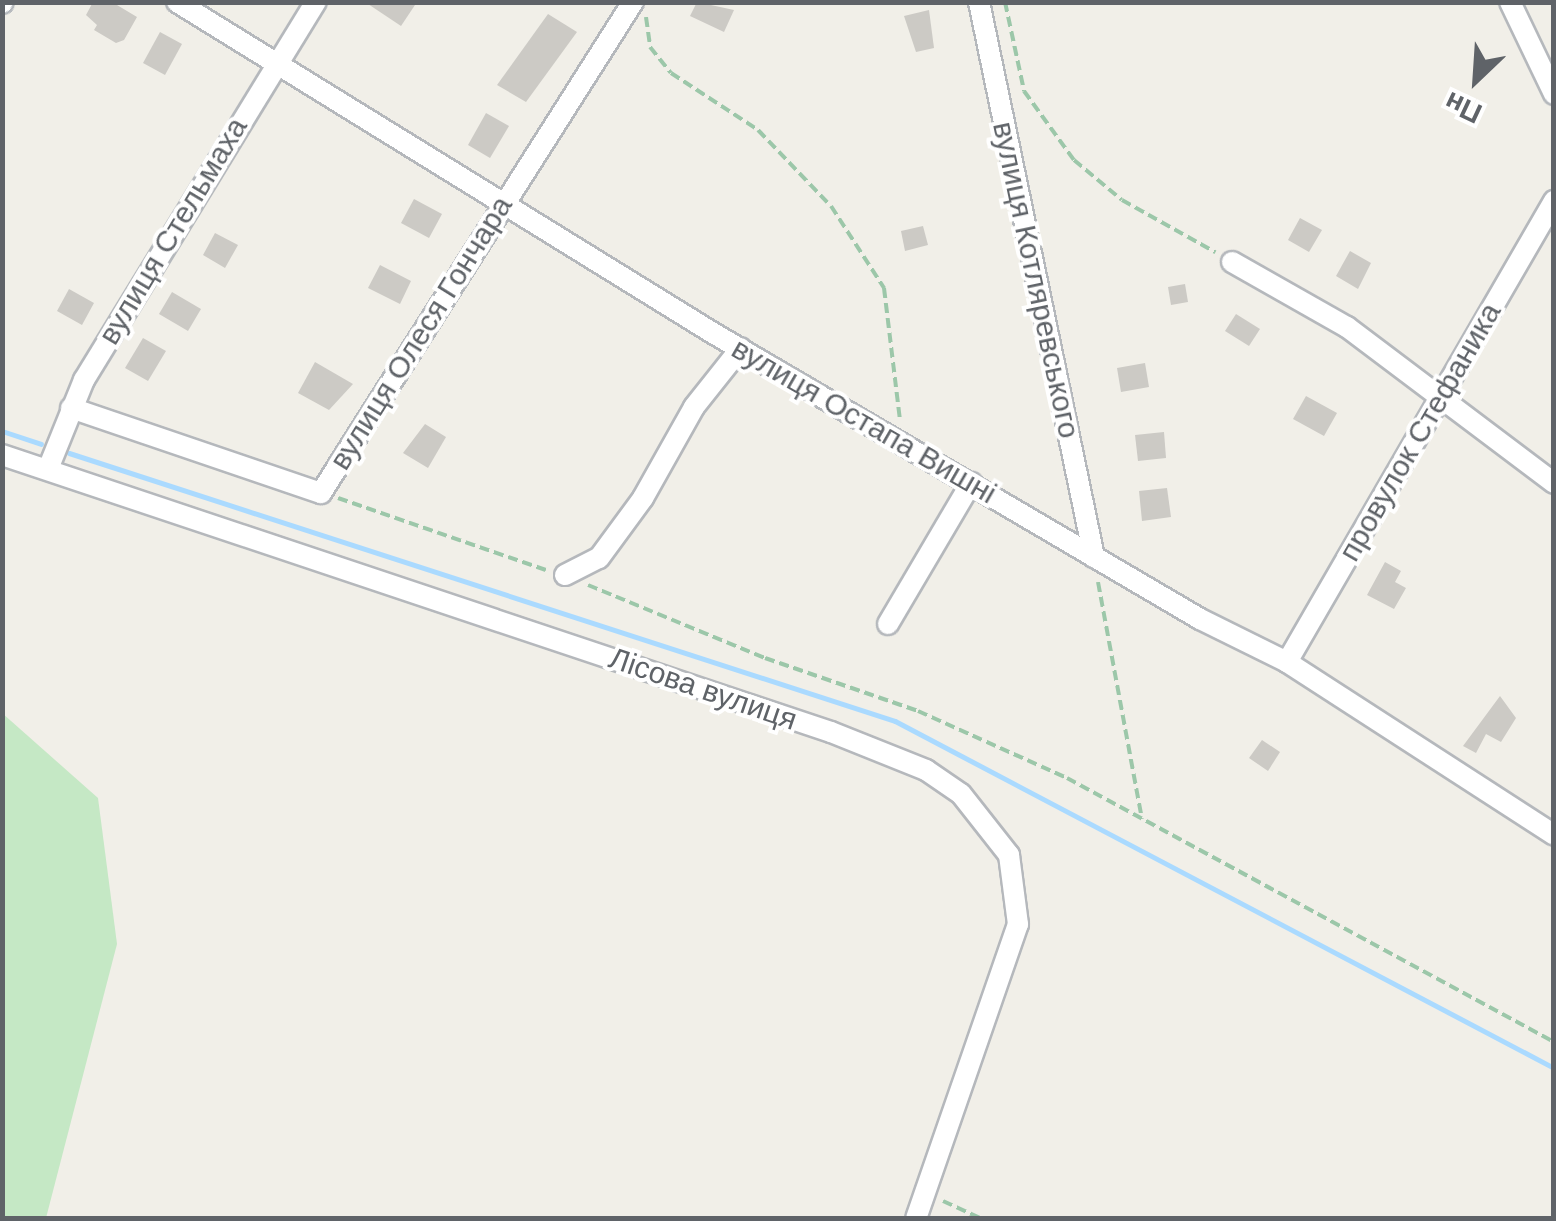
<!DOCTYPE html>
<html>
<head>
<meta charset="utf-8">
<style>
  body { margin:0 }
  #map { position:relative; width:1556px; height:1221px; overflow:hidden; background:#f1efe8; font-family:Helvetica,sans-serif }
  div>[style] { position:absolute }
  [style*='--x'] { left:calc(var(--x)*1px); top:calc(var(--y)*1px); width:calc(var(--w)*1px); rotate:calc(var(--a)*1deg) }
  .green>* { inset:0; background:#c5e8c5 }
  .stream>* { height:5px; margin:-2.5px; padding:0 2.5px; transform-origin:2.5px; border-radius:2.5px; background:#aadaff }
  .building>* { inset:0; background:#cccac5 }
  .path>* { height:4px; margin-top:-2px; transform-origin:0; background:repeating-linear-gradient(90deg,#9cc7a9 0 10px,transparent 0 15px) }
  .roads { filter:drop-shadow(2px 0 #b5b8bc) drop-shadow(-2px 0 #b5b8bc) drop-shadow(0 2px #b5b8bc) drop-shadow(0 -2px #b5b8bc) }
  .minor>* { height:20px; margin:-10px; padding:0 10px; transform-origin:10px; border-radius:10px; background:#fff }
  span { translate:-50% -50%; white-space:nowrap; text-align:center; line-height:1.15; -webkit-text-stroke:8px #fff; paint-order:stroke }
  .street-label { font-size:30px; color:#5f6368 }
  .frame { position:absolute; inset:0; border:5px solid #5f6368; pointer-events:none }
  .north { position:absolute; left:1426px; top:30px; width:100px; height:100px; -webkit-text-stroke:8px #fff; paint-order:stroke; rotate:205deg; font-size:28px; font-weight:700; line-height:40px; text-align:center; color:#5f6368 }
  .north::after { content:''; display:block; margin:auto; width:35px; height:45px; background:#5f6368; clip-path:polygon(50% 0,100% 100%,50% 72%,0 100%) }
</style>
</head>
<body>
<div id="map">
  <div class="green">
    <div style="clip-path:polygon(2px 713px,98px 798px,117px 944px,46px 1218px,3px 1218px)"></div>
  </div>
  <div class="stream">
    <div style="--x:2;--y:431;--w:41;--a:18.4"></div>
    <div style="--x:69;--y:453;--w:868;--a:17.98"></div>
    <div style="--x:895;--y:721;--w:745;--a:27.77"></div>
  </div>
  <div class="building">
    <div style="clip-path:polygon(93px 2px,112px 2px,137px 17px,124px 40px,116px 43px,94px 30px,97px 25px,86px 15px)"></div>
    <div style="clip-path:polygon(365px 2px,417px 2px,401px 26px)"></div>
    <div style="clip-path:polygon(697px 2px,734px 10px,724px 32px,690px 16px)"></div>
    <div style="clip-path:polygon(929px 10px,934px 48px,916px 52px,904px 16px)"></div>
    <div style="clip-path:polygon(548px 14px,577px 32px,526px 102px,497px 85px)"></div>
    <div style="clip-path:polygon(160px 32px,182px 44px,165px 75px,143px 63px)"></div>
    <div style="clip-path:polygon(486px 113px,509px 126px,490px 158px,468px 145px)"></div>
    <div style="clip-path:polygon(414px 199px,442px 214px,429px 238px,401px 223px)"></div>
    <div style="clip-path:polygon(1300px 218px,1322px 230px,1309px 252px,1288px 240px)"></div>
    <div style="clip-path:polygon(923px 226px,928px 245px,905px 251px,901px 231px)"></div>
    <div style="clip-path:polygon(215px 233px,238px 245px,225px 268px,203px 255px)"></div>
    <div style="clip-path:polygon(1350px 251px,1371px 263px,1358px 289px,1336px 276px)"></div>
    <div style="clip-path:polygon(380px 265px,411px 281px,400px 304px,368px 288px)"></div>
    <div style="clip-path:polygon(1185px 284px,1188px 302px,1171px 305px,1168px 287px)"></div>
    <div style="clip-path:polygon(69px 289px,94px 303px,82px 325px,57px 311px)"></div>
    <div style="clip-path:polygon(172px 292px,201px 309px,188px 331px,159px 314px)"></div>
    <div style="clip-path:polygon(1236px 314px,1260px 329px,1249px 346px,1225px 331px)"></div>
    <div style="clip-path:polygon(143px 338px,166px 351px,148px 381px,125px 368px)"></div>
    <div style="clip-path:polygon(315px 362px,353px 384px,329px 410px,298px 393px)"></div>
    <div style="clip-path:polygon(1145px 363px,1149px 387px,1121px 392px,1117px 368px)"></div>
    <div style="clip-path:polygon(1306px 396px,1337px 413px,1324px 436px,1293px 419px)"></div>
    <div style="clip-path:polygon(425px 424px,446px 437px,428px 468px,403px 453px)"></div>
    <div style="clip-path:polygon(1164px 432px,1166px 458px,1138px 461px,1135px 435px)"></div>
    <div style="clip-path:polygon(1167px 488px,1171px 517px,1142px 521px,1139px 491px)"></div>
    <div style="clip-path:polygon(1385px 562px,1401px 571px,1395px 582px,1406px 588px,1394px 609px,1367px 595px)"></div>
    <div style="clip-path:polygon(1500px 696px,1516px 718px,1501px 742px,1486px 734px,1476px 753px,1463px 746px)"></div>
    <div style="clip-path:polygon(1262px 740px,1280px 752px,1268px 771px,1249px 758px)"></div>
  </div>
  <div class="path">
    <div style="--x:1005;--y:2;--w:91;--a:77.9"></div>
    <div style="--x:1024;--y:91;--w:85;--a:54.1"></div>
    <div style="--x:1074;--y:160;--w:62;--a:39.8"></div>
    <div style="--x:1122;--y:200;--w:107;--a:29.2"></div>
    <div style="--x:646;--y:17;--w:30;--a:82"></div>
    <div style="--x:650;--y:47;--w:33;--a:51"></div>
    <div style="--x:671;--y:73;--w:104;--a:33.2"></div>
    <div style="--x:758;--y:130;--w:105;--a:46.2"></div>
    <div style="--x:831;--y:206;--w:98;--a:57.1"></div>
    <div style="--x:884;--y:288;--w:134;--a:83.1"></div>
    <div style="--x:338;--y:498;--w:220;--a:19.1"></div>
    <div style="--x:1098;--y:582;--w:241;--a:79.5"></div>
    <div style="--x:588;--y:585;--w:191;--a:22.4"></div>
    <div style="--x:765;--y:658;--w:162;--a:19.1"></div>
    <div style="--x:918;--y:711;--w:163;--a:24.2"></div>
    <div style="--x:1067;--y:778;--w:554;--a:28.46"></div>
    <div style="--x:943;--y:1201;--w:41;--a:24.7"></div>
  </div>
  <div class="roads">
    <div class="minor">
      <div style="--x:177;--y:2;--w:630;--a:31.7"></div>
      <div style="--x:713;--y:333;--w:565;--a:30.42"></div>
      <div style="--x:1200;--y:619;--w:97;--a:26.3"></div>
      <div style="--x:1287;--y:662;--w:318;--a:32.9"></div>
      <div style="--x:979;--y:2;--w:567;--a:78.29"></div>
      <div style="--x:1510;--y:2;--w:102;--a:64.4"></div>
      <div style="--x:2;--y:3;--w:1;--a:-45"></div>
      <div style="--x:1232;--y:262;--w:132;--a:29.5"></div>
      <div style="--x:1347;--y:327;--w:259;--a:37"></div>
      <div style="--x:71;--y:408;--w:264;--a:18.8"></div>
      <div style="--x:321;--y:493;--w:582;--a:-57.57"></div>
      <div style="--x:2;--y:455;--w:874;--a:18.48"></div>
      <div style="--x:831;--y:732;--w:102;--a:21.8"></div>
      <div style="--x:926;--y:770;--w:42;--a:34.4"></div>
      <div style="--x:961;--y:794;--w:78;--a:51.8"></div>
      <div style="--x:1009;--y:855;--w:70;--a:82.6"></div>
      <div style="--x:1018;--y:924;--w:311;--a:109.1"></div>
      <div style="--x:48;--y:469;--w:96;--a:-68"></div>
      <div style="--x:84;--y:380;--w:444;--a:-58.5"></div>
      <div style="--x:565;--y:575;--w:38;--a:-27"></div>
      <div style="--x:599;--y:558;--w:74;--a:-53.7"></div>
      <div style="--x:643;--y:498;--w:104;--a:-60.7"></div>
      <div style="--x:694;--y:407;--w:75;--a:-51.5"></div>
      <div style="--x:888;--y:624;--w:164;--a:-59.5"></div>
      <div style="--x:1287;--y:662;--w:533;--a:-59.92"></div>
    </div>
  </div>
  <div class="street-label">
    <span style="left:173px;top:231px;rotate:-59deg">вулиця Стельмаха</span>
    <span style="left:1036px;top:280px;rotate:78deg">вулиця Котляревського</span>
    <span style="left:421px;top:333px;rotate:-58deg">вулиця Олеся Гончара</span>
    <span style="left:864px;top:421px;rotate:30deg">вулиця Остапа Вишні</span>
    <span style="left:1420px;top:432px;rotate:-60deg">провулок Стефаника</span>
    <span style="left:703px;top:689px;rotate:19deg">Лісова вулиця</span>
  </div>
  <div class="frame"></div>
  <div class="north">Пн</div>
</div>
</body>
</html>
